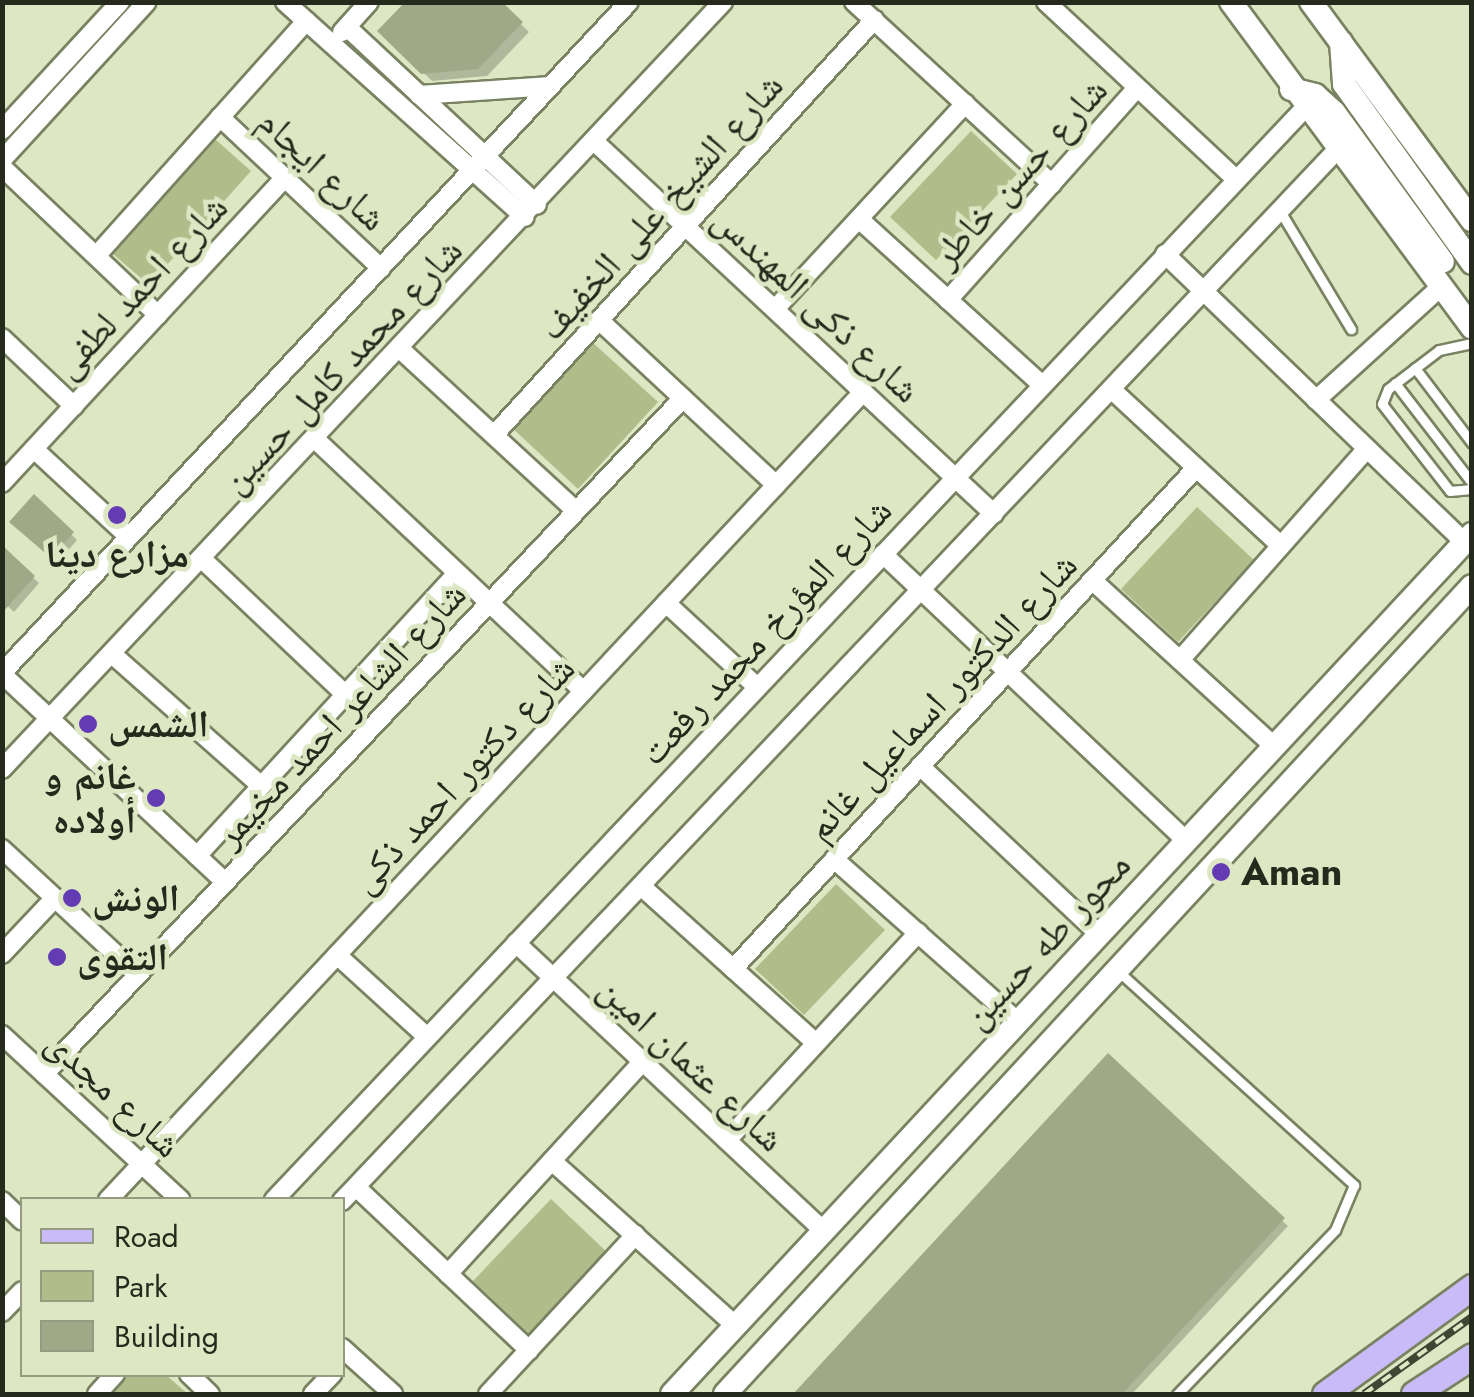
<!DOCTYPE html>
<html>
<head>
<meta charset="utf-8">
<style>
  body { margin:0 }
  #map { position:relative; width:1474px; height:1397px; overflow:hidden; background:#dde7c3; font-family:Jost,"Noto Naskh Arabic",sans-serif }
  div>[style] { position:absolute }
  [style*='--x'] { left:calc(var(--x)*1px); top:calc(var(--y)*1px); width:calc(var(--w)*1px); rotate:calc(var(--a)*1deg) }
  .green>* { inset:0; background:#b0bd8b }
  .shadow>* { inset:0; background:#0003 }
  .building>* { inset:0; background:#9fa987 }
  .roads { filter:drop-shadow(2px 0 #798261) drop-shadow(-2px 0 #798261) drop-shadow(0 2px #798261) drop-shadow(0 -2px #798261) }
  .lane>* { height:9px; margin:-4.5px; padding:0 4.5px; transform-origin:4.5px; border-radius:4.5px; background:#fff }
  .street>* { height:18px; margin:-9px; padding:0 9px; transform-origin:9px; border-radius:9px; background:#fff }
  .secondary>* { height:22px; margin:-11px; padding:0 11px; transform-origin:11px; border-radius:11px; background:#fff }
  .primary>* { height:25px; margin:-12.5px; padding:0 12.5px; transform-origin:12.5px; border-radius:12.5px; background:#c9bbf7 }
  .rail>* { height:8px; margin-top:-4px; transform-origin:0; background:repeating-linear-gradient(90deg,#dde7c3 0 11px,#404534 0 22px); box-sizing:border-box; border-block:2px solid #404534 }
  .dots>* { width:28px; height:28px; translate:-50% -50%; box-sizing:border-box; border:5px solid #dde7c3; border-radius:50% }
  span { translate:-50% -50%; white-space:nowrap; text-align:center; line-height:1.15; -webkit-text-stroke:9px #dde7c3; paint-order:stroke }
  .street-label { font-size:38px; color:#262a1c }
  .poi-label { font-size:38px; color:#262a1c; font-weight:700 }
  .left { translate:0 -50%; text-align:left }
  .right { translate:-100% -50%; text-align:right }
  .frame { position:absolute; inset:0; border:5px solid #262a1c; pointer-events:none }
  .legend { position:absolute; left:20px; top:1197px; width:325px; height:180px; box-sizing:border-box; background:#dde7c3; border:2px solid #949b80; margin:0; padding:12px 18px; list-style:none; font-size:30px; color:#262a1c }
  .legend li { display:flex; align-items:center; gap:20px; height:50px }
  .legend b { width:50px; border:2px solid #949b80 }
</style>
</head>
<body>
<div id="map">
  <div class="green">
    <div style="clip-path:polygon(971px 131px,1017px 174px,936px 260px,890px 217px)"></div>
    <div style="clip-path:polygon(215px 139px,251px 171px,149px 285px,113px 254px)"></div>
    <div style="clip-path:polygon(591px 341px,658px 402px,578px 489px,511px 427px)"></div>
    <div style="clip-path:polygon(1197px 507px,1254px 560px,1178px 642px,1121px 589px)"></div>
    <div style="clip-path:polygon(836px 884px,885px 930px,804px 1015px,755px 969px)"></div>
    <div style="clip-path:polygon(551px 1199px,608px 1253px,530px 1335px,473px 1281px)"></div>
    <div style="clip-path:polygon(129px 1374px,166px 1375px,188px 1394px,110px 1394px)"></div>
  </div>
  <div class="shadow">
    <div style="clip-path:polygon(498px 2px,529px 32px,487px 76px,432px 81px,381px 31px)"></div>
    <div style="clip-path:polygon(35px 498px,77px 540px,58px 562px,13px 522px)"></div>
    <div style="clip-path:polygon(2px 548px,39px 583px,14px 612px,2px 601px)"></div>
    <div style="clip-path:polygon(1108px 1057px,1288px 1226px,1132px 1394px,797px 1394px)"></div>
  </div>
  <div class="building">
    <div style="clip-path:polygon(405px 2px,502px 2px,523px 22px,478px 69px,421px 74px,377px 31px)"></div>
    <div style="clip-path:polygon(34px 494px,74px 532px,51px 558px,9px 522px)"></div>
    <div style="clip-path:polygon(2px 545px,35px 576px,2px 613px)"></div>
    <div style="clip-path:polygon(1108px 1053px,1285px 1218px,1122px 1394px,793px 1394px)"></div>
  </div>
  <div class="roads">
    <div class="lane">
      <div style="--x:1280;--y:211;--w:138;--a:59"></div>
      <div style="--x:1472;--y:343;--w:34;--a:168"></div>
      <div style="--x:1439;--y:350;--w:64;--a:142.6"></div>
      <div style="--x:1388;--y:389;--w:16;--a:112"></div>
      <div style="--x:1382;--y:404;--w:110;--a:52"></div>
      <div style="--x:1450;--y:491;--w:22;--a:-5"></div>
      <div style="--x:1415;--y:368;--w:94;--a:52.8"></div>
      <div style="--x:1395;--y:383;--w:126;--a:52.4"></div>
      <div style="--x:1118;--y:971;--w:319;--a:42.2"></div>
      <div style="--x:1354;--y:1185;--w:49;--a:112.9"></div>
      <div style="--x:1335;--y:1230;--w:228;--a:133.9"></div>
    </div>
    <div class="street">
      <div style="--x:285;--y:2;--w:322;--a:41.9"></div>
      <div style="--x:854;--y:2;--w:269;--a:42.6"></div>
      <div style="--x:1046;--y:2;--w:260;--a:43"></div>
      <div style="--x:347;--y:27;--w:260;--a:43.1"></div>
      <div style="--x:342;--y:32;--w:40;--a:-48"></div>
      <div style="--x:419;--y:95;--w:132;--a:-3.9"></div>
      <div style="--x:220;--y:117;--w:221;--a:43.2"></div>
      <div style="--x:2;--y:130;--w:174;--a:-47.3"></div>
      <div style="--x:596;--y:143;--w:544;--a:42.99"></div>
      <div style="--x:2;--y:160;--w:214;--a:-47.5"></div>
      <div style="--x:2;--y:167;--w:215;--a:43.5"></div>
      <div style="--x:859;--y:219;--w:247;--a:42.2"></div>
      <div style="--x:1165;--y:254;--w:415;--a:43.9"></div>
      <div style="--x:97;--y:255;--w:314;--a:-48.2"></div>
      <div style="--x:948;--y:300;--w:284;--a:-48.3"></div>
      <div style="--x:775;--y:309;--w:280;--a:-47.2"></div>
      <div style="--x:599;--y:320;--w:242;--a:43"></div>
      <div style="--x:2;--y:338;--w:99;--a:43.4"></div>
      <div style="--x:400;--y:349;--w:239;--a:42.6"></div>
      <div style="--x:1111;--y:389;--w:231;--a:42.7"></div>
      <div style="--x:1316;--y:400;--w:171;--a:-42.2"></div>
      <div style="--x:494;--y:435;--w:563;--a:-47.52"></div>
      <div style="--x:315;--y:439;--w:368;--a:43.2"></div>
      <div style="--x:34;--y:449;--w:129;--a:42.8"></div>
      <div style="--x:2;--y:483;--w:417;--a:-47.2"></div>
      <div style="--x:883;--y:554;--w:417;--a:43.4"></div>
      <div style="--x:202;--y:559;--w:197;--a:43.4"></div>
      <div style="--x:1092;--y:580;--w:246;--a:42.4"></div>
      <div style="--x:666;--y:603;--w:124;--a:42.7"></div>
      <div style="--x:112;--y:654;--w:199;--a:41.5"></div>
      <div style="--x:1180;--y:660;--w:282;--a:-48.5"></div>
      <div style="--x:2;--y:673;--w:918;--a:-46.94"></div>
      <div style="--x:2;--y:674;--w:305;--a:43"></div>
      <div style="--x:920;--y:766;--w:245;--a:43.2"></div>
      <div style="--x:2;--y:769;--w:1053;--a:-46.77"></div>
      <div style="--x:2;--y:849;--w:185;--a:42.8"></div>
      <div style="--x:197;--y:856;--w:384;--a:-47.4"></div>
      <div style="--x:834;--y:859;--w:246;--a:41.5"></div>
      <div style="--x:641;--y:886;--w:235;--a:41.9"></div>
      <div style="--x:516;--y:943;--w:422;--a:43.1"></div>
      <div style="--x:2;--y:954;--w:77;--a:-46.6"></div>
      <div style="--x:337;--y:955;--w:122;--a:42.3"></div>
      <div style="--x:733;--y:969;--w:682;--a:-47.26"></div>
      <div style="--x:2;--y:1035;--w:243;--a:42.7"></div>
      <div style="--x:44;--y:1074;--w:930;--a:-46.61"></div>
      <div style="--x:727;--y:1140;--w:282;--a:-47.3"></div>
      <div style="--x:552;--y:1161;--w:247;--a:41.9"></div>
      <div style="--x:356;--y:1187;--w:238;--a:43.3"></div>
      <div style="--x:108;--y:1200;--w:1106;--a:-46.94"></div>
      <div style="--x:274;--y:1200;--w:1502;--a:-46.65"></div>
      <div style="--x:2;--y:1201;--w:28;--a:44"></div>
      <div style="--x:342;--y:1201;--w:1446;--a:-46.57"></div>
      <div style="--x:448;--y:1274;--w:289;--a:-47.5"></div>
      <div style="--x:2;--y:1312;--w:29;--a:-46"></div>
      <div style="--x:342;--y:1348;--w:69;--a:42"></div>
      <div style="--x:189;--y:1374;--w:29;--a:44"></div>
      <div style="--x:97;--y:1394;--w:27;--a:-48"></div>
      <div style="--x:313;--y:1394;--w:28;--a:-46"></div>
      <div style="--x:488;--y:1394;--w:217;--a:-47.2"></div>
    </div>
    <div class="secondary">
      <div style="--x:1231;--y:2;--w:405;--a:53.5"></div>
      <div style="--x:1311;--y:2;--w:271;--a:53.6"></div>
      <div style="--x:1341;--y:42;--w:42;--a:85.9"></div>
      <div style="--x:1344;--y:84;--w:220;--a:54.4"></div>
      <div style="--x:1291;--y:89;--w:25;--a:14"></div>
      <div style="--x:1315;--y:95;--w:25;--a:42"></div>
      <div style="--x:1334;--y:112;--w:185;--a:54"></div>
      <div style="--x:672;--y:1394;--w:1175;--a:-47.07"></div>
      <div style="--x:725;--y:1394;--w:1100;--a:-47.25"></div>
    </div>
    <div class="primary">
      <div style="--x:1325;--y:1394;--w:182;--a:-36.1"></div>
      <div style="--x:1414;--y:1394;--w:69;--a:-33.2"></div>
    </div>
  </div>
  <div class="rail">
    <div style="--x:1364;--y:1394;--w:133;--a:-35.5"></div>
  </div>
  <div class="dots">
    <div style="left:117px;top:515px;background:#633cb4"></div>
    <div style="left:88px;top:724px;background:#633cb4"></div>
    <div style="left:156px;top:798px;background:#633cb4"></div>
    <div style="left:1221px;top:872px;background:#633cb4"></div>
    <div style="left:72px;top:898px;background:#633cb4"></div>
    <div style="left:57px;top:957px;background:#633cb4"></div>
  </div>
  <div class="street-label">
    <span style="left:323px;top:169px;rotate:43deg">شارع ايجام</span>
    <span style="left:1019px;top:172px;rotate:-48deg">شارع حسن خاطر</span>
    <span style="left:660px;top:206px;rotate:-48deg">شارع الشيخ على الخفيف</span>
    <span style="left:140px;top:286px;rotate:-47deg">شارع احمد لطفى</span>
    <span style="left:817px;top:304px;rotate:43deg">شارع ذكى المهندس</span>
    <span style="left:341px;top:365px;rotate:-47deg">شارع محمد كامل حسين</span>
    <span style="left:765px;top:631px;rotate:-47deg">شارع المؤرخ محمد رفعت</span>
    <span style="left:941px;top:696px;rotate:-47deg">شارع الدكتور اسماعيل غانم</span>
    <span style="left:340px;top:714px;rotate:-47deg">شارع الشاعر احمد مخيمر</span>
    <span style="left:462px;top:774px;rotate:-47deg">شارع دكتور احمد ذكى</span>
    <span style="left:1046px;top:940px;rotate:-47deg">محور طه حسين</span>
    <span style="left:692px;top:1063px;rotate:43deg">شارع عثمان امين</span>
    <span style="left:114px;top:1093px;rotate:43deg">شارع مجدى</span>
  </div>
  <div class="poi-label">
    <span style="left:117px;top:554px">مزارع دينا</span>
    <span class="left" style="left:108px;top:724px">الشمس</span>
    <span class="right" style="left:136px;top:798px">غانم و<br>أولاده</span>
    <span class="left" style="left:1241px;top:872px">Aman</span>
    <span class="left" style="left:92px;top:898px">الونش</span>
    <span class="left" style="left:77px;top:957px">التقوى</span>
  </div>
  <div class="frame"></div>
  <ul class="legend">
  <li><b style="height:12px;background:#c9bbf7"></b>Road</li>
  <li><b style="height:28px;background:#b0bd8b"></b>Park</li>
  <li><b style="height:28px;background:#9fa987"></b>Building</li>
  </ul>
</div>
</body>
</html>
